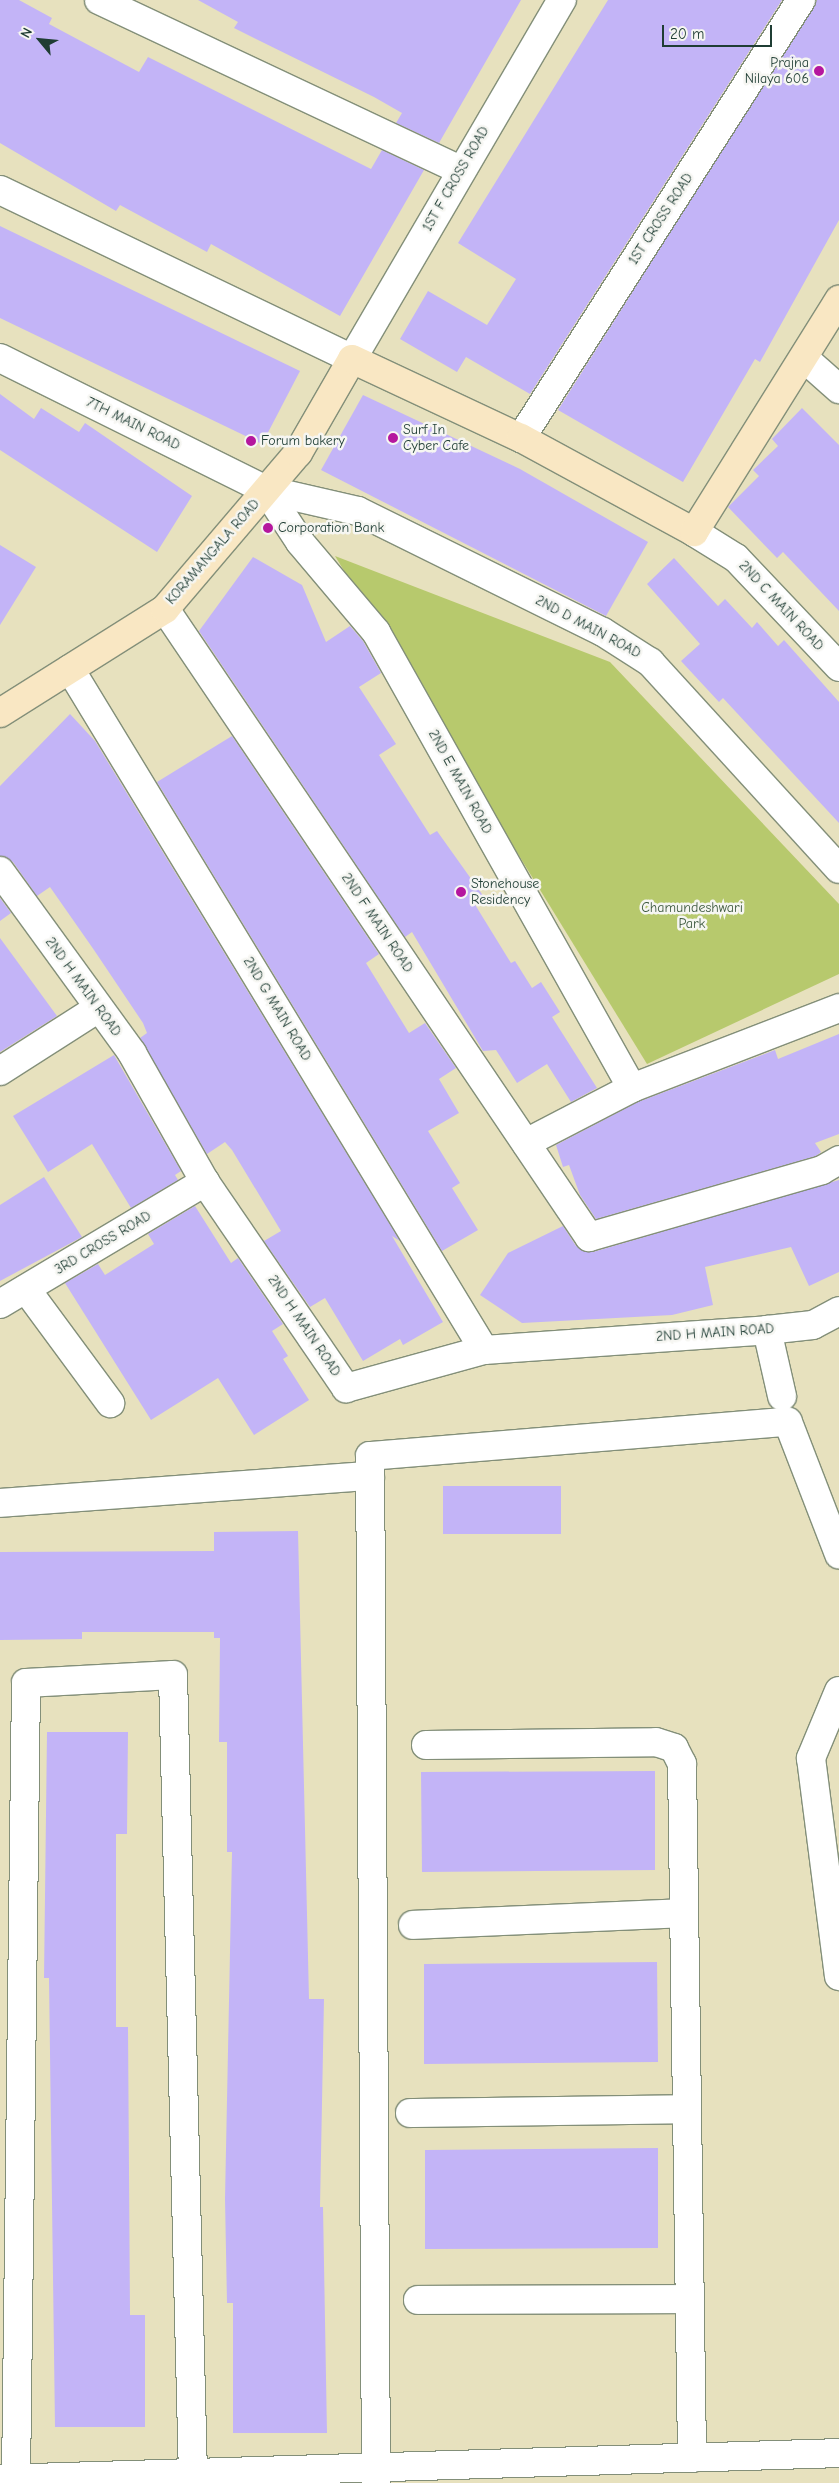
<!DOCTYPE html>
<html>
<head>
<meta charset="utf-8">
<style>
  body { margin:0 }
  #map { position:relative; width:839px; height:2483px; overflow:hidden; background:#e7e1be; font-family:"Comic Neue",sans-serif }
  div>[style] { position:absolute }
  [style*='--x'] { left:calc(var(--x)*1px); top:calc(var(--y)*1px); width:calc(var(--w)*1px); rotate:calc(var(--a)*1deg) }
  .green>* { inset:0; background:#b7c96d }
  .building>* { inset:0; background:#c3b4f7 }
  .roads { filter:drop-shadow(1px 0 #838f79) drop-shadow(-1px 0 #838f79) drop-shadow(0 1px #838f79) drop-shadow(0 -1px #838f79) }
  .street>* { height:28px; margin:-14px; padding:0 14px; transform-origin:14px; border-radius:14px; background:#fff }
  .secondary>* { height:28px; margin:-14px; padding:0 14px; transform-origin:14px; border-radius:14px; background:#f9e7c3 }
  .dots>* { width:14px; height:14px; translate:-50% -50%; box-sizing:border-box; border:2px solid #f6f6f2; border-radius:50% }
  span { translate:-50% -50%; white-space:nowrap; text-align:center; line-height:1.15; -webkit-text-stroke:5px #f6f6f2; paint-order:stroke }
  .poi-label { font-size:14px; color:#1f3d34 }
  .right { translate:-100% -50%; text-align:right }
  .left { translate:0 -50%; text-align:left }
  .street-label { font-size:14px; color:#1f3d34 }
  .park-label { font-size:14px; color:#3d593f }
  .north { position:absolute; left:15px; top:15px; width:50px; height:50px; -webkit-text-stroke:4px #f6f6f2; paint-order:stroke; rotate:298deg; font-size:14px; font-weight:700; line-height:20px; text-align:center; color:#1f3d34 }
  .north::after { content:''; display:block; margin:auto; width:18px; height:22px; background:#1f3d34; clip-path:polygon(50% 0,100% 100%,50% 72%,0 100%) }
  .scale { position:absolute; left:662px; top:25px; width:110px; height:22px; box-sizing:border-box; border:2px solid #1f3d34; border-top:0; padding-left:6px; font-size:15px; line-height:18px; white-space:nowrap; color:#1f3d34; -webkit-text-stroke:4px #f6f6f2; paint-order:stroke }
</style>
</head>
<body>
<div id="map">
  <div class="green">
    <div style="clip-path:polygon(335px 556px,610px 662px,839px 904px,839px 974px,647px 1064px)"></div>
  </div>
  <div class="building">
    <div style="clip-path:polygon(0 0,19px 0,52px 18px,49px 24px,139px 72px,148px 57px,371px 169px,382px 150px,424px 170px,340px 316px,211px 244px,207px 252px,120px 205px,116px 211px,0 143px)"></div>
    <div style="clip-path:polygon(198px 0,521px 0,439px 143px,396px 123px,402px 113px,374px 97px,258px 40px,234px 28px,238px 22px)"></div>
    <div style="clip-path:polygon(608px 0,782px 0,530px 394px,466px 357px,457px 372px,400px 339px,428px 291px,487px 325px,516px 279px,458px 243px)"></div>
    <div style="clip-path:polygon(817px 0,839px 0,839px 220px,760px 362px,755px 359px,683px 482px,558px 410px)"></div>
    <div style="clip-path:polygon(0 226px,300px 371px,262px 444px,0 318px)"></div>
    <div style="clip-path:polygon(0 394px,34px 419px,41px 408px,79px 432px,85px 423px,192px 496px,157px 552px,0 450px)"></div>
    <div style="clip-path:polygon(363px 395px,520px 469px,648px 542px,606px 616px,321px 470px)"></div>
    <div style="clip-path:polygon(802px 408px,839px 445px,839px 611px,783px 552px,777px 558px,728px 507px,759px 476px,753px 470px,778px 446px,772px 439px)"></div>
    <div style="clip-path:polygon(0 545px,36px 567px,0 625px)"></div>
    <div style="clip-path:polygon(253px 557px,302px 585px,326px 642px,350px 626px,363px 641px,381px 673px,359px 687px,396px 744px,379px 755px,430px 835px,437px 831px,484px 897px,474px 903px,511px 963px,515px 961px,532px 988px,541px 982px,560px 1012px,552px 1017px,597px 1088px,571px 1102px,547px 1064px,517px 1083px,496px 1050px,483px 1051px,412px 932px,405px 937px,199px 631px)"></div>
    <div style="clip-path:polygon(674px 558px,718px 606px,725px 599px,752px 628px,757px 622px,778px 646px,784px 640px,839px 702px,839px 823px,723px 698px,719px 702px,681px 661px,700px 644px,647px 584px)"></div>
    <div style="clip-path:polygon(70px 714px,95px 741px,400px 1241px,392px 1236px,443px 1322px,403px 1345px,400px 1339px,363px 1361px,325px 1298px,310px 1307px,264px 1241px,281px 1231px,232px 1150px,225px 1142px,207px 1154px,140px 1038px,147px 1033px,143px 1023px,94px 950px,50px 887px,37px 896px,13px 862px,0 856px,0 786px)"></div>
    <div style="clip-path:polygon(232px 736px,379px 954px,366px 963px,409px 1033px,425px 1023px,456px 1068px,439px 1079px,459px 1113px,428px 1131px,460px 1183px,452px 1188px,478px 1230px,442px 1251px,157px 782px)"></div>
    <div style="clip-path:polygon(0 898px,11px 913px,0 921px)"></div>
    <div style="clip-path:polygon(0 938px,57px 1016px,0 1052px)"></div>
    <div style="clip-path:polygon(839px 1034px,839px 1134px,815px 1143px,821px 1152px,816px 1156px,596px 1219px,580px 1195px,569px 1165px,563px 1167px,556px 1145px,638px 1102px,775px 1050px,778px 1059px)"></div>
    <div style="clip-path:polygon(114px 1055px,181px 1171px,175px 1175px,178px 1180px,131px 1208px,92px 1144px,48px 1172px,13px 1116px)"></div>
    <div style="clip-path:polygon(44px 1177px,82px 1237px,0 1281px,0 1205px)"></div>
    <div style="clip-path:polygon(839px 1180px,839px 1272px,809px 1286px,791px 1247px,705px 1267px,713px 1305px,672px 1315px,522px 1323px,480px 1295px,508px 1253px,563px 1226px,576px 1246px,593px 1252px)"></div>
    <div style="clip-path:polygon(195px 1206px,231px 1263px,238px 1258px,283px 1324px,272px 1331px,288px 1356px,283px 1359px,309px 1400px,254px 1435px,218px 1378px,151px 1420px,65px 1283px,98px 1264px,105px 1275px,154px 1244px,148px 1234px)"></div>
    <div style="clip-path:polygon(443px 1486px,561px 1486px,561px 1534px,443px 1534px)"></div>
    <div style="clip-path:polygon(298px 1531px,309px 1999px,324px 1999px,320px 2207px,323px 2207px,327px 2433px,233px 2433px,233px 2303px,227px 2303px,225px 2199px,232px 1852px,227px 1852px,227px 1742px,219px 1742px,220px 1638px,214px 1638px,214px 1632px,82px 1632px,82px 1639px,0 1640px,0 1552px,214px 1551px,214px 1532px)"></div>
    <div style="clip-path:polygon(47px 1732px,128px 1732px,127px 1834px,116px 1834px,116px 2027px,128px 2027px,130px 2315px,145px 2315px,145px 2427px,55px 2427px,49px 1978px,44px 1978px)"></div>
    <div style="clip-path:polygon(655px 1771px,655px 1870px,422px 1872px,421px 1772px)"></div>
    <div style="clip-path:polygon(657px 1962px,658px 2062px,424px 2064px,424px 1964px)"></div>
    <div style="clip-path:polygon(658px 2148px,658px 2248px,425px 2249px,425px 2150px)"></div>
  </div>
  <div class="roads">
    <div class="street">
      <div style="--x:99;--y:0;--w:399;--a:25.2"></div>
      <div style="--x:0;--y:190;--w:390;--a:25.6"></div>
      <div style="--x:352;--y:359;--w:416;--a:-59.7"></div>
      <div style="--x:0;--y:358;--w:297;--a:26.4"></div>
      <div style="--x:266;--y:490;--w:94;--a:12.9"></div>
      <div style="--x:358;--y:511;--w:273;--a:26.3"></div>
      <div style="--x:603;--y:632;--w:56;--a:32.6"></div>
      <div style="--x:650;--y:662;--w:280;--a:47.6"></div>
      <div style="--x:804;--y:358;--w:47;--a:41.5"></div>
      <div style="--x:521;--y:438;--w:520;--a:-57.41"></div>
      <div style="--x:266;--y:490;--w:62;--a:56.8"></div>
      <div style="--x:300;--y:542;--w:118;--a:49.8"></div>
      <div style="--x:376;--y:632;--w:523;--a:60.69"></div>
      <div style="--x:694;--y:532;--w:49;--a:31.8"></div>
      <div style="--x:736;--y:558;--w:150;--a:46.6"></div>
      <div style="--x:165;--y:609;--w:758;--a:55.97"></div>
      <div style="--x:589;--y:1237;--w:242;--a:-16"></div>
      <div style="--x:822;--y:1170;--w:20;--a:-30"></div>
      <div style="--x:70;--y:669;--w:797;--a:58.7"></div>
      <div style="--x:0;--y:871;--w:225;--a:54"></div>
      <div style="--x:132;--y:1053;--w:148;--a:60.5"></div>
      <div style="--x:205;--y:1182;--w:250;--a:55.6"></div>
      <div style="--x:346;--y:1388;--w:143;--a:-15.4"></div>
      <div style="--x:484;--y:1350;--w:284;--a:-4"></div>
      <div style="--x:767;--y:1330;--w:46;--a:-6.2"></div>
      <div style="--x:813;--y:1325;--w:30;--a:-28"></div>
      <div style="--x:0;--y:1071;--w:115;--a:-32.6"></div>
      <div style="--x:526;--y:1143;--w:119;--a:-27.4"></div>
      <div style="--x:632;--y:1088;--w:222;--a:-21.1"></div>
      <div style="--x:26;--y:1289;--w:142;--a:53.6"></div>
      <div style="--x:0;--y:1304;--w:239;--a:-30.8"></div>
      <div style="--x:767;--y:1330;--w:68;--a:77.2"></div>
      <div style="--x:0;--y:1503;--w:371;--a:-4.2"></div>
      <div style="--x:839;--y:1691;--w:73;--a:112.7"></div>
      <div style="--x:811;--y:1758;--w:220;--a:82.7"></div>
      <div style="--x:426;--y:1745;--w:230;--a:-0.7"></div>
      <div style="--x:656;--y:1742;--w:19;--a:18"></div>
      <div style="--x:674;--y:1748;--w:18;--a:63"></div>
      <div style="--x:682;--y:1764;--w:694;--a:89.17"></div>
      <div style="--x:413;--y:1925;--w:271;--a:-2.5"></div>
      <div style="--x:410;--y:2113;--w:277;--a:-0.8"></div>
      <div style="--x:418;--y:2300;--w:272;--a:-0.2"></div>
      <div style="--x:0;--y:2479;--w:839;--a:-1.77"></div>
      <div style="--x:16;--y:2479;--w:796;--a:-89.28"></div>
      <div style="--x:26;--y:1683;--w:147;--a:-3.1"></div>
      <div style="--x:173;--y:1675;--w:799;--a:88.57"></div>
      <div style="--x:376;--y:2483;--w:1027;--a:-90.33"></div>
      <div style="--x:370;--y:1456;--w:419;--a:-4.7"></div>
      <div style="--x:788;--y:1422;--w:142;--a:68.9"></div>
    </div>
    <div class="secondary">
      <div style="--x:0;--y:713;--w:195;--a:-32.2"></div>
      <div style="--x:165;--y:609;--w:205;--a:-49.6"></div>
      <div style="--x:298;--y:453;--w:108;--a:-60.1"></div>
      <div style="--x:352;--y:359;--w:187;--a:25.1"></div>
      <div style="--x:521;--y:438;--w:197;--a:28.5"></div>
      <div style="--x:694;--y:532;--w:274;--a:-58"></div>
    </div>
  </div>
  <div class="dots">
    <div style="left:819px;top:71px;background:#b5179e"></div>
    <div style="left:393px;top:438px;background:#b5179e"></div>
    <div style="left:251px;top:441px;background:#b5179e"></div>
    <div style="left:268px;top:528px;background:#b5179e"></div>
    <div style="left:461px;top:892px;background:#b5179e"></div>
  </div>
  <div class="poi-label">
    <span class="right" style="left:809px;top:71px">Prajna<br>Nilaya 606</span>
    <span class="left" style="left:403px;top:438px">Surf In<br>Cyber Cafe</span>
    <span class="left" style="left:261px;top:441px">Forum bakery</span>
    <span class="left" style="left:278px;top:528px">Corporation Bank</span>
    <span class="left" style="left:471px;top:892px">Stonehouse<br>Residency</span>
  </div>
  <div class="street-label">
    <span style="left:456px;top:179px;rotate:-60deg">1ST F CROSS ROAD</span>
    <span style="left:661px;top:219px;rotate:-57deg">1ST CROSS ROAD</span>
    <span style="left:133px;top:424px;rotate:26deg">7TH MAIN ROAD</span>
    <span style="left:213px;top:552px;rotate:-49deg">KORAMANGALA ROAD</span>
    <span style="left:781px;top:606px;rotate:47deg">2ND C MAIN ROAD</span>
    <span style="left:588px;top:627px;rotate:28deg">2ND D MAIN ROAD</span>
    <span style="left:460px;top:782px;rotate:61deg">2ND E MAIN ROAD</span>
    <span style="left:377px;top:923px;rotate:56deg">2ND F MAIN ROAD</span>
    <span style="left:83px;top:987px;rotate:54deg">2ND H MAIN ROAD</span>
    <span style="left:277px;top:1009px;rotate:59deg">2ND G MAIN ROAD</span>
    <span style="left:103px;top:1243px;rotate:-31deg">3RD CROSS ROAD</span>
    <span style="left:304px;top:1326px;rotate:56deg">2ND H MAIN ROAD</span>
    <span style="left:715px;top:1333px;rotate:-4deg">2ND H MAIN ROAD</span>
  </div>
  <div class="park-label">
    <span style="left:692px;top:916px">Chamundeshwari<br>Park</span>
  </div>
  <div class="north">N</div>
  <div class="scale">20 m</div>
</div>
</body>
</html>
